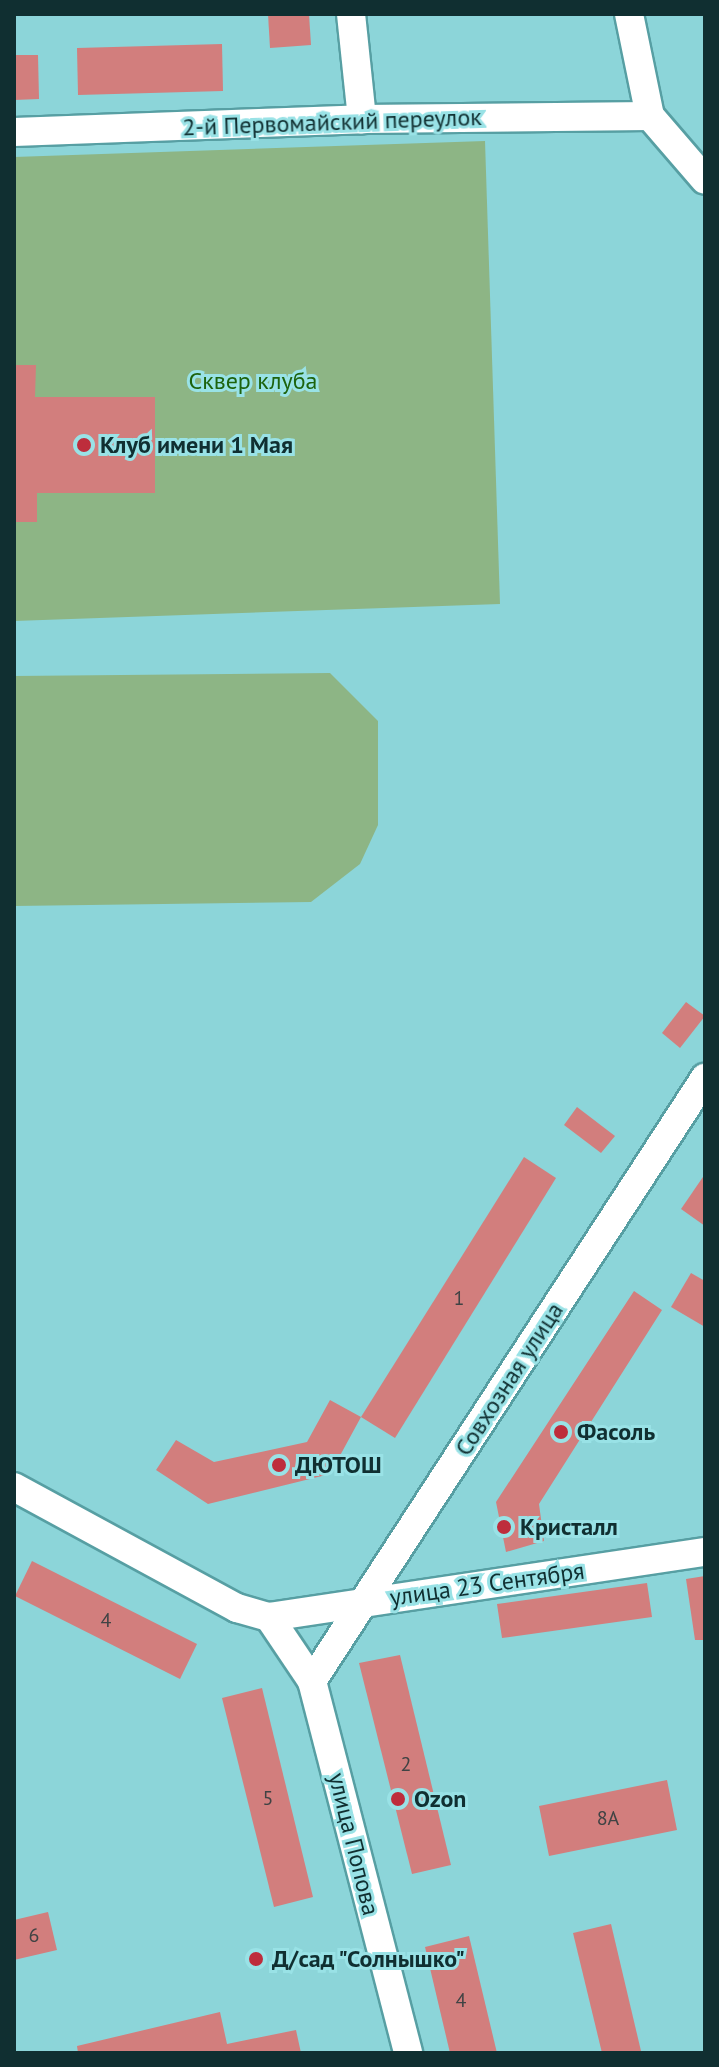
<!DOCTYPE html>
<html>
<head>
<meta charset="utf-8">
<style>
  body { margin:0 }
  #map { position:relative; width:719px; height:2067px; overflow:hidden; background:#8cd5d9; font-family:"PT Sans",sans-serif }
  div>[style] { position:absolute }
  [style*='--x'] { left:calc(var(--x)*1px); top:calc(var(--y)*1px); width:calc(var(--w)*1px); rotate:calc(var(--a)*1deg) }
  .green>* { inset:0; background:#8db585 }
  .building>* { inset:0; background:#d27e7d }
  .roads { filter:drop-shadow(2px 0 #579fa3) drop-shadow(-2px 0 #579fa3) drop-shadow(0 2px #579fa3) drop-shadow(0 -2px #579fa3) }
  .minor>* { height:28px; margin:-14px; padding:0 14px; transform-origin:14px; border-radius:14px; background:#fff }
  .dots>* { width:22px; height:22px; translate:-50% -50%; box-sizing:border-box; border:4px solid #99e2e6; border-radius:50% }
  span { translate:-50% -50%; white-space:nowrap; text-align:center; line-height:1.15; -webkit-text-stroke:6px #99e2e6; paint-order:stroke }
  .number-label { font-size:20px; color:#404344 }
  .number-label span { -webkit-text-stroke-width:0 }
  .street-label { font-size:24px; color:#102f31 }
  .park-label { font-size:24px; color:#1d630d }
  .poi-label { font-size:24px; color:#102f31; font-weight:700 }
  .left { translate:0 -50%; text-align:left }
  .frame { position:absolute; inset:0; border:16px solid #102f31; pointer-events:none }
</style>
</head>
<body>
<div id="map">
  <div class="green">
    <div style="clip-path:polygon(485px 141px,500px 604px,14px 621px,14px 157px)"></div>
    <div style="clip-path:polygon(330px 673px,378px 721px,378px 825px,360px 864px,311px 902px,14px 906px,14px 676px)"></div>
  </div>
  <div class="building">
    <div style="clip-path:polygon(268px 14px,309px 14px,311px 45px,270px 48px)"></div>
    <div style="clip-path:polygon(222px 44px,223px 91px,78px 95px,77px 48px)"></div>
    <div style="clip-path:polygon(14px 55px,38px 55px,39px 99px,14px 100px)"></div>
    <div style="clip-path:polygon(14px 365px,36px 365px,35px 397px,155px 397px,155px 493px,37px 493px,37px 522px,14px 522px)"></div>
    <div style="clip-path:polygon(686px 1002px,705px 1016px,680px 1048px,662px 1033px)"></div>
    <div style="clip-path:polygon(577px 1107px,615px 1136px,601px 1153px,564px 1125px)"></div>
    <div style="clip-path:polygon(524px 1157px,556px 1178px,395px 1438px,361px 1417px)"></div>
    <div style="clip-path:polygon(705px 1174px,705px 1226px,681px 1209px)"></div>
    <div style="clip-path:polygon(691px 1273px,705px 1281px,705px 1327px,671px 1307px)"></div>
    <div style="clip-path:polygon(634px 1291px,662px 1310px,539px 1504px,544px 1541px,506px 1552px,496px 1502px)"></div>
    <div style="clip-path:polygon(330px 1400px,361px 1417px,330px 1474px,208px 1504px,156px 1470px,176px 1440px,214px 1462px,307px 1442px)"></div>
    <div style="clip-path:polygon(32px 1561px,197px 1644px,180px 1679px,15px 1596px)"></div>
    <div style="clip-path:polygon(705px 1576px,705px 1640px,695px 1640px,686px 1579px)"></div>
    <div style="clip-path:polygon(647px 1583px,652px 1617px,502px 1638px,497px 1604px)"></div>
    <div style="clip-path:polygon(400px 1655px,451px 1865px,412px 1874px,359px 1663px)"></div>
    <div style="clip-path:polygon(262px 1688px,313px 1897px,274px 1907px,222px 1698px)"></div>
    <div style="clip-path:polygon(667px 1780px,677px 1830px,549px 1856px,539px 1806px)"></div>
    <div style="clip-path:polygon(48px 1912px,57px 1950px,14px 1960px,14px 1920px)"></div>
    <div style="clip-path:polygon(611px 1924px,641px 2051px,631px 2053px,602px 2053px,573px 1933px)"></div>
    <div style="clip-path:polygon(469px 1936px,497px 2053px,450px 2053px,425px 1947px)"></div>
    <div style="clip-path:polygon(220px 2012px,227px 2044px,296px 2030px,301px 2053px,78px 2053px,77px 2046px)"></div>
  </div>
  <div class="roads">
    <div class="minor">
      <div style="--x:351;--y:14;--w:106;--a:84"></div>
      <div style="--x:629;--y:14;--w:104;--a:78.4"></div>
      <div style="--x:650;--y:116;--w:84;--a:49.3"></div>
      <div style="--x:14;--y:132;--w:348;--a:-2.1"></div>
      <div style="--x:362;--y:119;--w:288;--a:-0.6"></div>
      <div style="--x:14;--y:1487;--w:254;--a:28.5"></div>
      <div style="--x:237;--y:1608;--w:33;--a:16"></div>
      <div style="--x:269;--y:1617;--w:441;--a:-8.5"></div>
      <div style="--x:269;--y:1617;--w:77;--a:56.1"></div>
      <div style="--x:312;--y:1681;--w:384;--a:75.5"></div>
      <div style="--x:312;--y:1681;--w:720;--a:-56.91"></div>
    </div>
  </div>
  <div class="dots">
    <div style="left:84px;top:445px;background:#be2d3c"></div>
    <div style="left:561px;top:1432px;background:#be2d3c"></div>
    <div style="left:279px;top:1465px;background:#be2d3c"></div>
    <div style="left:504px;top:1527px;background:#be2d3c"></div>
    <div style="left:398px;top:1799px;background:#be2d3c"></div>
    <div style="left:256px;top:1959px;background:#be2d3c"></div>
  </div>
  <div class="number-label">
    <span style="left:459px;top:1298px">1</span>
    <span style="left:106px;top:1620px">4</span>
    <span style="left:406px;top:1764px">2</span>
    <span style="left:268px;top:1798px">5</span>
    <span style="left:608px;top:1818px">8А</span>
    <span style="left:34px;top:1935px">6</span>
    <span style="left:461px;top:2000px">4</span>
  </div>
  <div class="street-label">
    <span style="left:332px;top:122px;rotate:-2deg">2-й Первомайский переулок</span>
    <span style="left:509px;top:1379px;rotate:-57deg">Совхозная улица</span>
    <span style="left:487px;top:1584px;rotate:-8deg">улица 23 Сентября</span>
    <span style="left:354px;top:1844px;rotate:76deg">улица Попова</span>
  </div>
  <div class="park-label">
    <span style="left:253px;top:381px">Сквер клуба</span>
  </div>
  <div class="poi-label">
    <span class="left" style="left:100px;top:445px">Клуб имени 1 Мая</span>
    <span class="left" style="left:577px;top:1432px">Фасоль</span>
    <span class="left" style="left:295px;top:1465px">ДЮТОШ</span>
    <span class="left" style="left:520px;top:1527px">Кристалл</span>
    <span class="left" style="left:414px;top:1799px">Ozon</span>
    <span class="left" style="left:272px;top:1959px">Д/сад "Солнышко"</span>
  </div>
  <div class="frame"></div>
</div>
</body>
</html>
